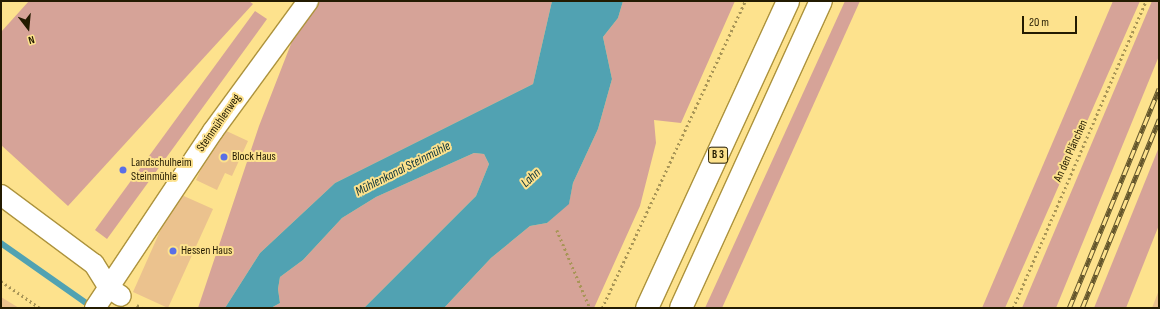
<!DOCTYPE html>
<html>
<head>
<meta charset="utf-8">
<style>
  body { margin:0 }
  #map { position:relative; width:1160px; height:309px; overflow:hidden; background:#fde28d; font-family:"Sofia Sans Condensed",sans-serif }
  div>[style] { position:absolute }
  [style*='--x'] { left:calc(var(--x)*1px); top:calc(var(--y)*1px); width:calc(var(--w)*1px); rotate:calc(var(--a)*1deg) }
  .green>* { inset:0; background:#d6a398 }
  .water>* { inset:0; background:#51a2b2 }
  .stream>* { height:5.5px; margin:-2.75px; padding:0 2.75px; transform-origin:2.75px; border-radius:2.75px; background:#51a2b2 }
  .building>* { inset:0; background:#ebc28e }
  .path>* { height:2.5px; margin-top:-1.25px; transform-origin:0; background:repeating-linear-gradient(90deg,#a89557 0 2px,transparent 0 5px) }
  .roads { filter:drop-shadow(1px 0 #ad933d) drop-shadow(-1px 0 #ad933d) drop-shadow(0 1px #ad933d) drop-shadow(0 -1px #ad933d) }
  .minor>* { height:20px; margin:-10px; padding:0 10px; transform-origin:10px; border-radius:10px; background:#fff }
  .highway>* { height:22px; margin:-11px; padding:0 11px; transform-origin:11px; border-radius:11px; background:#fff }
  .rail>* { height:4.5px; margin-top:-2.25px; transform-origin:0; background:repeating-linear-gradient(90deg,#fde28d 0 9px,#64562b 0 18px); box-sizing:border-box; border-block:1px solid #64562b }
  .dots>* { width:11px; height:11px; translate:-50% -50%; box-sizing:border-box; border:2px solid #fde28d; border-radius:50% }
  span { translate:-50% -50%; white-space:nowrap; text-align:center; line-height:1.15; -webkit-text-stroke:4px #fde28d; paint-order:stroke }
  .shield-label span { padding:1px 3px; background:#fde28d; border:1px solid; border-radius:3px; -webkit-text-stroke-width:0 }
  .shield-label { font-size:11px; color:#231b01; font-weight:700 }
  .street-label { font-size:12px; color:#231b01 }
  .poi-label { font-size:12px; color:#231b01 }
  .left { translate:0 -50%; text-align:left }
  .water-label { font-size:13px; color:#0c333b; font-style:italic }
  .frame { position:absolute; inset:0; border:2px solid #231b01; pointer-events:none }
  .north { position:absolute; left:8px; top:8px; width:40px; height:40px; -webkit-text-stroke:3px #fde28d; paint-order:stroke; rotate:164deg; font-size:11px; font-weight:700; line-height:16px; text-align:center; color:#231b01 }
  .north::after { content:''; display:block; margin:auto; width:14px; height:18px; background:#231b01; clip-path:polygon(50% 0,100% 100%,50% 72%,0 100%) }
  .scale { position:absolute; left:1022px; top:16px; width:55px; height:18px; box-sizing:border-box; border:2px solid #231b01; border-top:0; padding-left:5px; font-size:12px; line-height:14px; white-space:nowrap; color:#231b01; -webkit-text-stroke:3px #fde28d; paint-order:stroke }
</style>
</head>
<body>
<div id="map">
  <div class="green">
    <div style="clip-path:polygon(29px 1px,249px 1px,253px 4px,68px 206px,1px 145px,1px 32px)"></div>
    <div style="clip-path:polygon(319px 1px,552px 1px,533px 84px,335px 183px,260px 253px,225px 308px,198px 308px,259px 126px,296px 31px)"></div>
    <div style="clip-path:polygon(623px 1px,735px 1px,681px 123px,654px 120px,656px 143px,640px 206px,594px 308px,444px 308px,491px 258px,530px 226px,547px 223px,569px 203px,573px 183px,598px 129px,612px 79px,603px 37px,618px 18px)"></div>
    <div style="clip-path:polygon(845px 1px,860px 1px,722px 308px,705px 308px)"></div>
    <div style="clip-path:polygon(1113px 1px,1140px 1px,1005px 308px,982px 308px)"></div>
    <div style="clip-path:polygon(1152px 1px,1159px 1px,1159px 56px,1056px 308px,1022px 308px)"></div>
    <div style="clip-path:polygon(255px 11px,267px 19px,107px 239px,95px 230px)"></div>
    <div style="clip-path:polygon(1159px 147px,1159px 225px,1126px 308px,1094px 308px)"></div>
    <div style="clip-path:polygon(474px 153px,484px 154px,489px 164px,476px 196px,364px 308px,271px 308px,280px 303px,278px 289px,280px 277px,303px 260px,342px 218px,376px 197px)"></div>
  </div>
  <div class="water">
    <div style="clip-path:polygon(552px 1px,623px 1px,618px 18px,603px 37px,612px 79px,598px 129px,573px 183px,569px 204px,547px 223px,530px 226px,491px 258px,444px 308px,364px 308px,476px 196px,489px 164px,484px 154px,474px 153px,376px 197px,342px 218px,303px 260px,280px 277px,278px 289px,280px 303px,271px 308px,225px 308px,260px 253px,335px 183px,533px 84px)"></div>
  </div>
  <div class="stream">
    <div style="--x:1;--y:243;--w:111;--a:35.1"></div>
  </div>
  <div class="building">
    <div style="clip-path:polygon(220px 128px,248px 141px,232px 176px,225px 173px,217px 190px,196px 180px)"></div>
    <div style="clip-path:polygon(177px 193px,213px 209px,168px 308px,133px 292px)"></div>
    <div style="clip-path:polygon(1159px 290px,1159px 308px,1152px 308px)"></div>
    <div style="clip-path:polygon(1px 297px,19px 308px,1px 308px)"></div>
  </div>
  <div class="path">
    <div style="--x:557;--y:230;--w:85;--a:67.1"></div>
    <div style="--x:1;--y:281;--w:47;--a:34.7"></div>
    <div style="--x:137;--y:305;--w:6;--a:31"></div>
    <div style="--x:602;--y:308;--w:339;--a:-65"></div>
    <div style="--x:1013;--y:308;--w:335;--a:-66.6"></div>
  </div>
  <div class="roads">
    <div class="minor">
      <div style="--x:1;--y:195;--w:116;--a:36.6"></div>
      <div style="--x:94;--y:264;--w:28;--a:58"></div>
      <div style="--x:109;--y:288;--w:14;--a:34"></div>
      <div style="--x:95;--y:308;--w:213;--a:-56.3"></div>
      <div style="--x:213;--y:131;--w:161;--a:-53.8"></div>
    </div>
    <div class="highway">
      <div style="--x:647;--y:308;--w:338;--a:-65.3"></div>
      <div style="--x:681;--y:308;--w:337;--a:-65.5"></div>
    </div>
  </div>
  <div class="rail">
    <div style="--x:1069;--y:308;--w:237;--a:-67.7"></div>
    <div style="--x:1082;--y:308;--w:204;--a:-67.8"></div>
  </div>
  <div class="dots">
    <div style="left:224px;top:157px;background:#5a6fe6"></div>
    <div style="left:123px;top:170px;background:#5a6fe6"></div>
    <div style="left:173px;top:251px;background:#5a6fe6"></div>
  </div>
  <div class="shield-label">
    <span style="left:718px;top:155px">B 3</span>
  </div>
  <div class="street-label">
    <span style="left:219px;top:123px;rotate:-55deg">Steinmühlenweg</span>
    <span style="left:1071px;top:151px;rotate:-66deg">An den Plänchen</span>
  </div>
  <div class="poi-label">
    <span class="left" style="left:232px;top:157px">Block Haus</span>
    <span class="left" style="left:131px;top:170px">Landschulheim<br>Steinmühle</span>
    <span class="left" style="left:181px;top:251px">Hessen Haus</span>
  </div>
  <div class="water-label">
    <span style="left:403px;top:169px;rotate:-27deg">Mühlenkanal Steinmühle</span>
    <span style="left:531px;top:178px;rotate:-43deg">Lahn</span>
  </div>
  <div class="frame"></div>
  <div class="north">N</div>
  <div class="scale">20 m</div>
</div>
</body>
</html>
